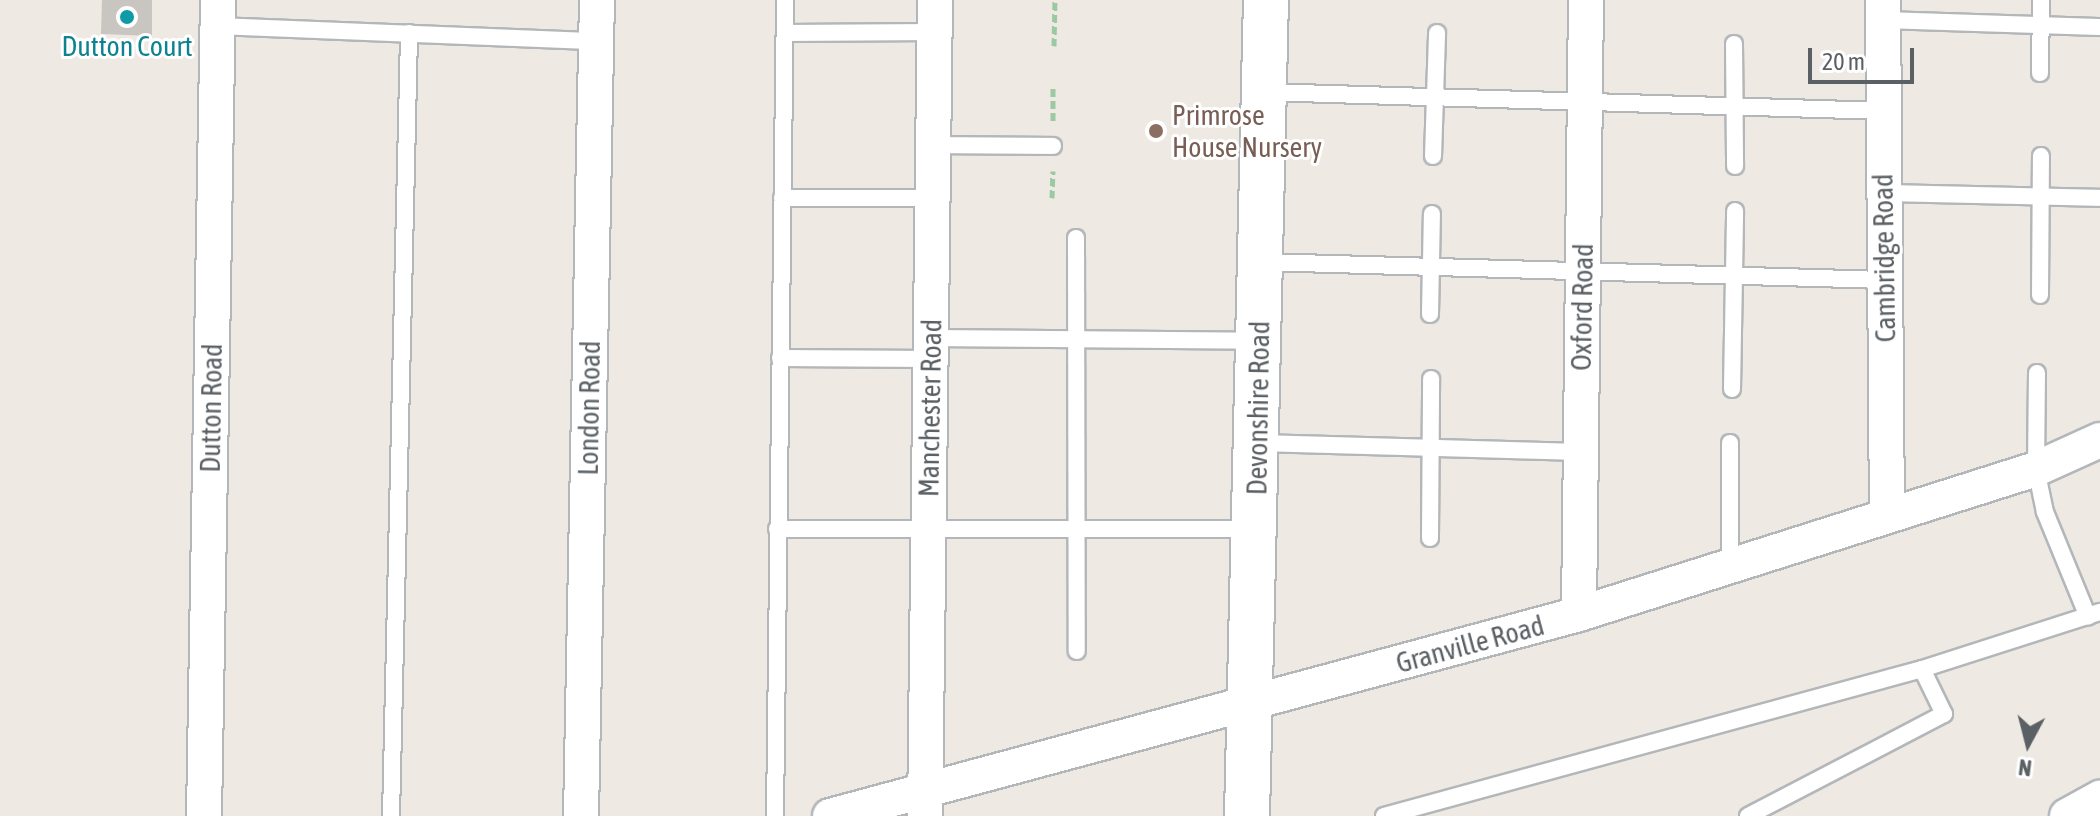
<!DOCTYPE html>
<html>
<head>
<meta charset="utf-8">
<style>
  body { margin:0 }
  #map { position:relative; width:2100px; height:816px; overflow:hidden; background:#eeeae3; font-family:"Asap Condensed",sans-serif }
  div>[style] { position:absolute }
  [style*='--x'] { left:calc(var(--x)*1px); top:calc(var(--y)*1px); width:calc(var(--w)*1px); rotate:calc(var(--a)*1deg) }
  .building>* { inset:0; background:#c9c5c0 }
  .path>* { height:5px; margin-top:-2.5px; transform-origin:0; background:repeating-linear-gradient(90deg,#9ac9a2 0 8px,transparent 0 12px) }
  .roads { filter:drop-shadow(2px 0 #b4b7ba) drop-shadow(-2px 0 #b4b7ba) drop-shadow(0 2px #b4b7ba) drop-shadow(0 -2px #b4b7ba) }
  .lane>* { height:16px; margin:-8px; padding:0 8px; transform-origin:8px; border-radius:8px; background:#fff }
  .street>* { height:34px; margin:-17px; padding:0 17px; transform-origin:17px; border-radius:17px; background:#fff }
  .secondary>* { height:44px; margin:-22px; padding:0 22px; transform-origin:22px; border-radius:22px; background:#fff }
  .dots>* { width:22px; height:22px; translate:-50% -50%; box-sizing:border-box; border:4px solid #fff; border-radius:50% }
  span { translate:-50% -50%; white-space:nowrap; text-align:center; line-height:1.15; -webkit-text-stroke:6px #fff; paint-order:stroke }
  .culture-label { font-size:28px; color:#0d838f }
  .education-label { font-size:28px; color:#785e54 }
  .left { translate:0 -50%; text-align:left }
  .street-label { font-size:28px; color:#5b6064 }
  .north { position:absolute; left:1988px; top:704px; width:80px; height:80px; -webkit-text-stroke:6px #fff; paint-order:stroke; rotate:187deg; font-size:22px; font-weight:700; line-height:32px; text-align:center; color:#5b6064 }
  .north::after { content:''; display:block; margin:auto; width:28px; height:36px; background:#5b6064; clip-path:polygon(50% 0,100% 100%,50% 72%,0 100%) }
  .scale { position:absolute; left:1808px; top:48px; width:106px; height:36px; box-sizing:border-box; border:4px solid #5b6064; border-top:0; padding-left:10px; font-size:24px; line-height:28px; white-space:nowrap; color:#5b6064; -webkit-text-stroke:6px #fff; paint-order:stroke }
</style>
</head>
<body>
<div id="map">
  <div class="building">
    <div style="clip-path:polygon(102px 0,152px 0,152px 36px,101px 34px)"></div>
  </div>
  <div class="path">
    <div style="--x:1054;--y:46;--w:46;--a:-88.8"></div>
    <div style="--x:1053;--y:121;--w:33;--a:-90"></div>
    <div style="--x:1052;--y:198;--w:27;--a:-88"></div>
  </div>
  <div class="roads">
    <div class="lane">
      <div style="--x:1884;--y:20;--w:216;--a:1.9"></div>
      <div style="--x:217;--y:26;--w:379;--a:2.3"></div>
      <div style="--x:785;--y:33;--w:150;--a:-0.4"></div>
      <div style="--x:1734;--y:44;--w:122;--a:89.5"></div>
      <div style="--x:2040;--y:73;--w:73;--a:-89.2"></div>
      <div style="--x:1265;--y:92;--w:618;--a:1.76"></div>
      <div style="--x:934;--y:145;--w:119;--a:0.5"></div>
      <div style="--x:1433;--y:156;--w:123;--a:-88.1"></div>
      <div style="--x:1884;--y:193;--w:216;--a:1.3"></div>
      <div style="--x:782;--y:198;--w:151;--a:0"></div>
      <div style="--x:1076;--y:238;--w:413;--a:89.9"></div>
      <div style="--x:1263;--y:262;--w:622;--a:1.66"></div>
      <div style="--x:2040;--y:295;--w:139;--a:-89.6"></div>
      <div style="--x:1430;--y:314;--w:100;--a:-88.9"></div>
      <div style="--x:931;--y:338;--w:327;--a:0.5"></div>
      <div style="--x:780;--y:358;--w:151;--a:0.4"></div>
      <div style="--x:2037;--y:373;--w:96;--a:90.6"></div>
      <div style="--x:2036;--y:469;--w:44;--a:78.2"></div>
      <div style="--x:2045;--y:512;--w:113;--a:67.7"></div>
      <div style="--x:1732;--y:389;--w:178;--a:-89"></div>
      <div style="--x:1258;--y:443;--w:323;--a:1.6"></div>
      <div style="--x:1730;--y:443;--w:120;--a:90"></div>
      <div style="--x:777;--y:529;--w:474;--a:0"></div>
      <div style="--x:1430;--y:538;--w:159;--a:-89.6"></div>
      <div style="--x:391;--y:816;--w:783;--a:-88.68"></div>
      <div style="--x:775;--y:816;--w:816;--a:-89.3"></div>
      <div style="--x:1384;--y:816;--w:558;--a:-15.28"></div>
      <div style="--x:1922;--y:669;--w:187;--a:-17.8"></div>
      <div style="--x:1748;--y:816;--w:221;--a:-27.5"></div>
      <div style="--x:1944;--y:714;--w:50;--a:-116.1"></div>
    </div>
    <div class="street">
      <div style="--x:1883;--y:0;--w:516;--a:89.56"></div>
      <div style="--x:1579;--y:614;--w:614;--a:-89.35"></div>
      <div style="--x:204;--y:816;--w:816;--a:-89.02"></div>
      <div style="--x:581;--y:816;--w:816;--a:-88.88"></div>
      <div style="--x:830;--y:816;--w:776;--a:-15.09"></div>
      <div style="--x:1579;--y:614;--w:479;--a:-17.6"></div>
      <div style="--x:2036;--y:469;--w:70;--a:-24.4"></div>
      <div style="--x:925;--y:816;--w:816;--a:-89.3"></div>
      <div style="--x:2067;--y:816;--w:38;--a:-29"></div>
    </div>
    <div class="secondary">
      <div style="--x:1247;--y:816;--w:816;--a:-88.67"></div>
    </div>
  </div>
  <div class="dots">
    <div style="left:127px;top:17px;background:#0f9aa8"></div>
    <div style="left:1156px;top:131px;background:#8d6e63"></div>
  </div>
  <div class="culture-label">
    <span style="left:127px;top:46px">Dutton Court</span>
  </div>
  <div class="education-label">
    <span class="left" style="left:1172px;top:131px">Primrose<br>House Nursery</span>
  </div>
  <div class="street-label">
    <span style="left:1884px;top:258px;rotate:-91deg">Cambridge Road</span>
    <span style="left:1582px;top:307px;rotate:-89deg">Oxford Road</span>
    <span style="left:211px;top:408px;rotate:-89deg">Dutton Road</span>
    <span style="left:589px;top:408px;rotate:-89deg">London Road</span>
    <span style="left:930px;top:408px;rotate:-89deg">Manchester Road</span>
    <span style="left:1258px;top:408px;rotate:-89deg">Devonshire Road</span>
    <span style="left:1470px;top:644px;rotate:-15deg">Granville Road</span>
  </div>
  <div class="north">N</div>
  <div class="scale">20 m</div>
</div>
</body>
</html>
